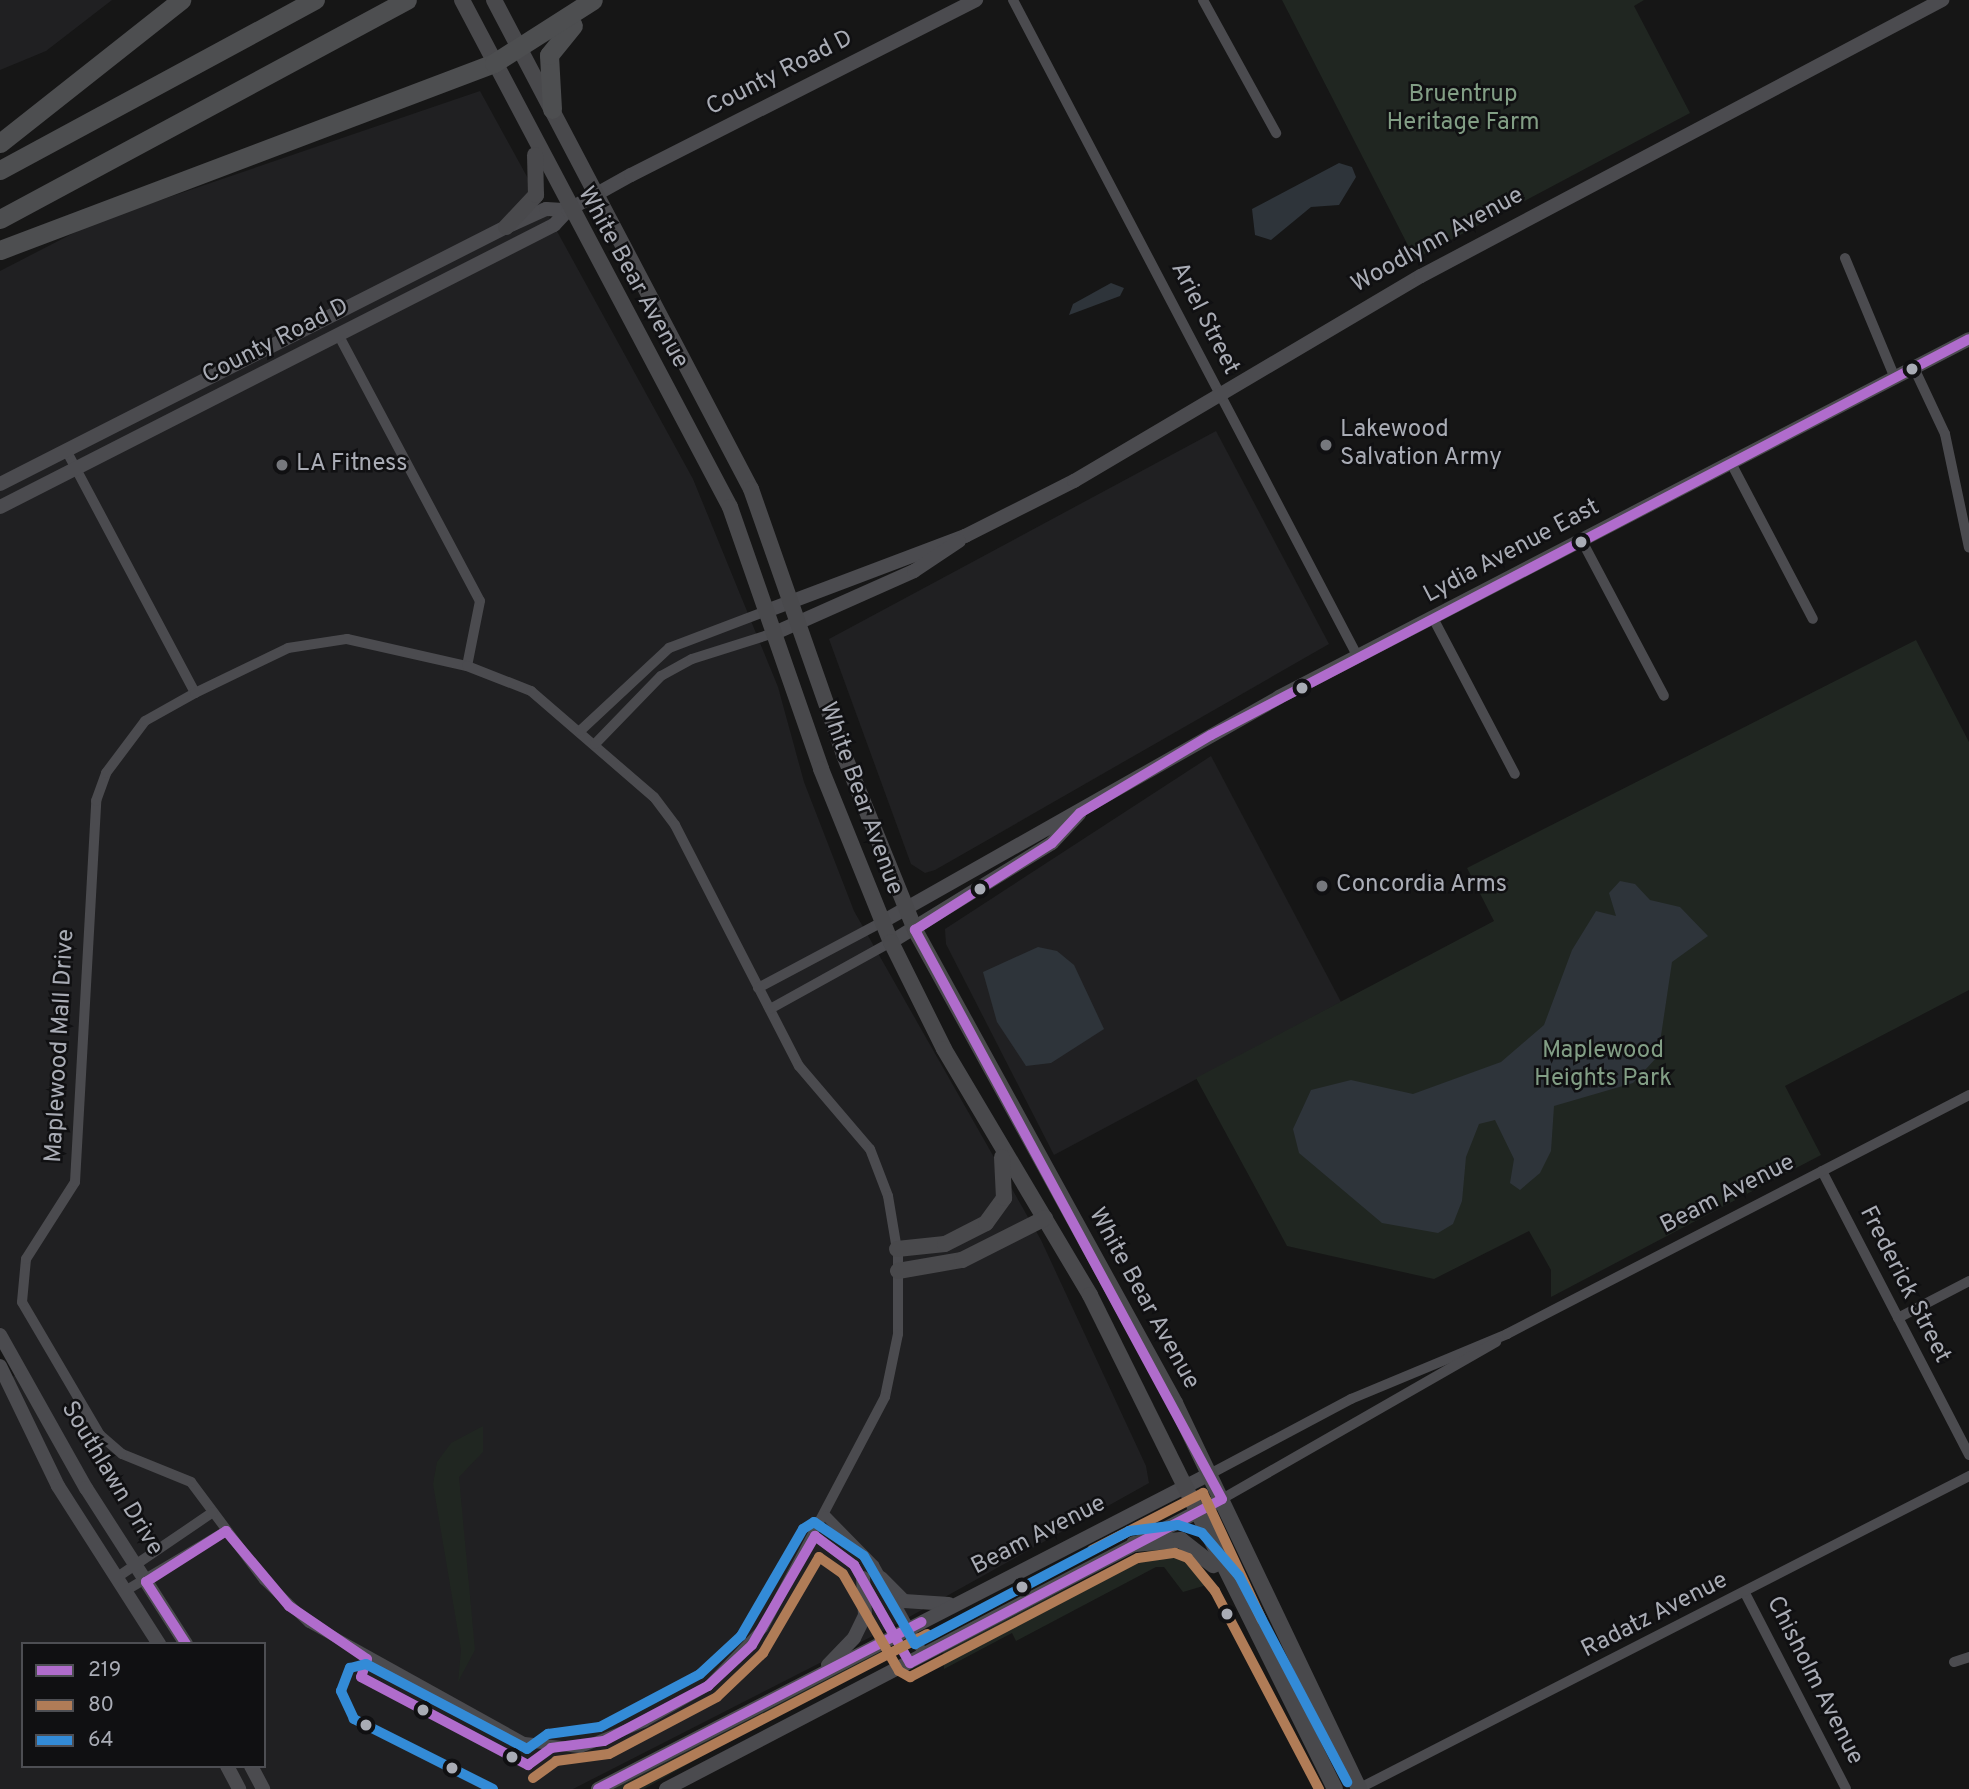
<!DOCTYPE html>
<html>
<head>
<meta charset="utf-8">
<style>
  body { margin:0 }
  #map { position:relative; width:1969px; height:1789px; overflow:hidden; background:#161616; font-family:Overpass,sans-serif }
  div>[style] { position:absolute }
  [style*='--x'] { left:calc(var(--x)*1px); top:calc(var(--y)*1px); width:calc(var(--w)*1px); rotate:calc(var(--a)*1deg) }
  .built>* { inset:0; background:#202022 }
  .green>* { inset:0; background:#202621 }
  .water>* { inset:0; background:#2e343a }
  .minor>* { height:10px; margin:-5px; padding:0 5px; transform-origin:5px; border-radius:5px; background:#4b4b4f }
  .tertiary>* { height:14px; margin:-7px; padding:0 7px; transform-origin:7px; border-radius:7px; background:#4b4b4f }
  .secondary>* { height:16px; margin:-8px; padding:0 8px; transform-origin:8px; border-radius:8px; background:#49494c }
  .motorway>* { height:19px; margin:-9.5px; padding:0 9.5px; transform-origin:9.5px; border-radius:9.5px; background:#4d4e50 }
  .bus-1>* { height:10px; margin:-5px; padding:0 5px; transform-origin:5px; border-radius:5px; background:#b06ccc }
  .bus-2>* { height:10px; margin:-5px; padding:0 5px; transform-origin:5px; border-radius:5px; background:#b07c57 }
  .bus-3>* { height:10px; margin:-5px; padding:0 5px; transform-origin:5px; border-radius:5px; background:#338bd7 }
  .dots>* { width:19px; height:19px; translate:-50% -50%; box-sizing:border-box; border:4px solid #101012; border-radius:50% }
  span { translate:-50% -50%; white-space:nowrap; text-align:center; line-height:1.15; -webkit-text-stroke:5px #101012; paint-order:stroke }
  .street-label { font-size:24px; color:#a9acb5 }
  .park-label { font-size:24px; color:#829e85 }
  .poi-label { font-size:24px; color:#a9acb5 }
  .left { translate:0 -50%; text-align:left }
  .legend { position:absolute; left:21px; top:1642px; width:245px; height:126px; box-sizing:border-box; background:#101012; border:2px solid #4d4e53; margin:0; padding:9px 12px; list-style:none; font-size:21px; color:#a9acb5 }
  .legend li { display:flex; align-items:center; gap:14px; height:35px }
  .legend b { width:35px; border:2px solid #4d4e53 }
</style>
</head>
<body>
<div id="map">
  <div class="built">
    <div style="clip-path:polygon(0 0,112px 0,46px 51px,0 70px)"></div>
    <div style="clip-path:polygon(evenodd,480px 91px,693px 479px,778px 687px,804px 782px,854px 911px,1041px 1240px,1146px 1466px,1149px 1483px,902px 1621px,573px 1789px,0 1789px,0 1383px,24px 1371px,0 1327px,0 271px,93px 223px,480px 91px,23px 1644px,264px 1644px,264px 1766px,23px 1766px,23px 1644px)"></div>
    <div style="clip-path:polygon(1216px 431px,1329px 644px,935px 870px,925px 873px,911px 864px,829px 639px)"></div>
    <div style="clip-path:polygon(1211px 756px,1341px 1002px,1054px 1155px,946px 944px,945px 929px)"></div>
  </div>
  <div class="green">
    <div style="clip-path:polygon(1282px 0,1644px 0,1634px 6px,1690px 113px,1415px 259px)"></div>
    <div style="clip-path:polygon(1916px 640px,1969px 742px,1969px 990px,1785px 1086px,1821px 1155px,1551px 1297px,1551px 1270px,1529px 1231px,1434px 1279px,1287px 1246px,1196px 1078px,1494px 921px,1467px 868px)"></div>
    <div style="clip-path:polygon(483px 1426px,483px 1452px,459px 1477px,475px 1650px,458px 1682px,461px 1650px,433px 1484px,437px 1462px,451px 1443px)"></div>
    <div style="clip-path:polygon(1176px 1544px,1201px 1566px,1210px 1584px,1183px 1592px,1164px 1567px,1156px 1567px,1016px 1641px,1012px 1633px,944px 1669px,943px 1652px,1038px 1602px,1161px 1545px)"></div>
    <div style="clip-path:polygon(999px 1597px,969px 1620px,931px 1637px,929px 1635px)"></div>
    <div style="clip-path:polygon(889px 1650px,644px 1789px,612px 1789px,875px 1653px)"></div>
  </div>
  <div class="water">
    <div style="clip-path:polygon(1339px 163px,1352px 167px,1356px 177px,1339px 205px,1311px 207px,1271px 240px,1255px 235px,1252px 209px)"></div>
    <div style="clip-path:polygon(1111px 283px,1124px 288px,1120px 296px,1069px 315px,1073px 304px)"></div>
    <div style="clip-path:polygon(1620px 881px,1635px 884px,1650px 900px,1680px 907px,1708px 936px,1672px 962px,1658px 1056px,1633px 1083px,1554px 1106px,1551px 1151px,1540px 1173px,1520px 1190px,1510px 1183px,1514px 1159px,1495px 1120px,1479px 1124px,1466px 1157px,1462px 1201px,1453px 1224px,1438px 1233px,1382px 1223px,1299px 1153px,1293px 1129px,1311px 1090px,1351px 1080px,1413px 1094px,1501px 1062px,1544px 1025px,1572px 950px,1596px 911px,1616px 916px,1609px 893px)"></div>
    <div style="clip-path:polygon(1038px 947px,1057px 951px,1074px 965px,1104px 1029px,1051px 1063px,1026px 1066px,997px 1022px,983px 972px)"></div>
  </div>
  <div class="minor">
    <div style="--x:1013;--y:0;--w:742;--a:62.3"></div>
    <div style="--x:1203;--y:0;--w:152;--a:61.2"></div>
    <div style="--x:1845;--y:258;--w:130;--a:67.4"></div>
    <div style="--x:339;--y:336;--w:300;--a:62"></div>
    <div style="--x:480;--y:601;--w:66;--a:101.3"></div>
    <div style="--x:1914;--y:368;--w:73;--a:64.8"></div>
    <div style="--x:1945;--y:434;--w:116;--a:78.1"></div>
    <div style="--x:66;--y:450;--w:275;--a:62"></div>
    <div style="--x:1731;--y:463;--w:176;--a:62.3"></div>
    <div style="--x:1582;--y:541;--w:175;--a:62.1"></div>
    <div style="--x:1433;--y:618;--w:176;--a:62.3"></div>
    <div style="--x:347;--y:639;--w:123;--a:12.7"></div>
    <div style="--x:467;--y:666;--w:69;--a:21.3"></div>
    <div style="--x:531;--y:691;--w:162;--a:40.8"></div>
    <div style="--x:654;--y:797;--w:35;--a:53"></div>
    <div style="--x:675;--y:825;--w:271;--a:62.8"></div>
    <div style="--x:799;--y:1066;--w:109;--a:49.5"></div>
    <div style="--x:870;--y:1149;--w:50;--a:69"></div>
    <div style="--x:888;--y:1196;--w:61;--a:80.5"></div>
    <div style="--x:898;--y:1256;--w:78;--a:90"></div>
    <div style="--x:898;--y:1334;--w:64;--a:101.7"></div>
    <div style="--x:885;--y:1397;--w:261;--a:117.8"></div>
    <div style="--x:763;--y:1628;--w:80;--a:133.5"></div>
    <div style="--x:708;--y:1686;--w:73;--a:150.3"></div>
    <div style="--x:645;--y:1722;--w:70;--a:158.2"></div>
    <div style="--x:580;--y:1748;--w:56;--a:-173.9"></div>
    <div style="--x:524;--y:1742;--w:246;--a:-151"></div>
    <div style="--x:309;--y:1623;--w:62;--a:-136.3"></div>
    <div style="--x:264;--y:1580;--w:122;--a:-126.7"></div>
    <div style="--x:191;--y:1482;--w:74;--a:-157.9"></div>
    <div style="--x:122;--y:1454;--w:29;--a:-139"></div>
    <div style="--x:100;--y:1435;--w:154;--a:-120.4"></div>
    <div style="--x:22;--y:1302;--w:43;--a:-84.7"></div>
    <div style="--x:26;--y:1259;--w:91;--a:-57.5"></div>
    <div style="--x:75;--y:1182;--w:382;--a:-86.8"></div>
    <div style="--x:96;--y:801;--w:30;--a:-70"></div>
    <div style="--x:106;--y:773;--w:65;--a:-53.1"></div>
    <div style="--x:145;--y:721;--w:57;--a:-29.2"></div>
    <div style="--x:195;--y:693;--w:103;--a:-25.8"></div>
    <div style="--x:288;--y:648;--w:60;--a:-8.7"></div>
    <div style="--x:580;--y:731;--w:122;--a:-43"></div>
    <div style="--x:669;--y:648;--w:107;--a:-20.8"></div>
    <div style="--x:595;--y:744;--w:95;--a:-45.9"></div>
    <div style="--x:661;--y:676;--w:35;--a:-29"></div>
    <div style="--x:692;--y:659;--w:89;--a:-17.6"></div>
    <div style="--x:758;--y:988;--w:140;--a:-28"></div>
    <div style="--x:770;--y:1009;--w:138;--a:-29"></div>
    <div style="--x:1822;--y:1171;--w:320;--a:62.6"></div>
    <div style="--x:1898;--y:1318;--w:80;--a:-27.5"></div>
    <div style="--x:1210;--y:1474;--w:160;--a:-28"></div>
    <div style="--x:1351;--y:1399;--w:169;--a:-22.6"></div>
    <div style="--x:1507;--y:1334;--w:520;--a:-27.35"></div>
    <div style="--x:1222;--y:1499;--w:316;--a:-29.8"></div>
    <div style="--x:826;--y:1516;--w:69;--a:45.6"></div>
    <div style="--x:874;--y:1565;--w:103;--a:60.9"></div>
    <div style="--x:815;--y:1536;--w:49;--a:36.6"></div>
    <div style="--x:854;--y:1565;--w:113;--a:60.3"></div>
    <div style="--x:116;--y:1578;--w:117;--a:-34.2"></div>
    <div style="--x:125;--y:1591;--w:117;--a:-30.7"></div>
    <div style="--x:1745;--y:1593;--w:220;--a:62.7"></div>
    <div style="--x:1954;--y:1662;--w:16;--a:-18"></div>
    <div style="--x:1358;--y:1789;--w:687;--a:-27.12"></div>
  </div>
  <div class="tertiary">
    <div style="--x:0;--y:484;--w:568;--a:-26.93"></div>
    <div style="--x:506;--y:227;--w:44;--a:-24.2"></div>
    <div style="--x:546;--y:209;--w:22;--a:3"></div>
    <div style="--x:0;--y:507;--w:622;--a:-26.98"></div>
    <div style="--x:554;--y:225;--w:21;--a:-47"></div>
    <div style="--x:568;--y:210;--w:72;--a:-29.1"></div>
    <div style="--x:631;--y:175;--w:387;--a:-26.9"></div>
    <div style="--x:769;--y:610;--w:210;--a:-20.7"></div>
    <div style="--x:965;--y:536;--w:122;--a:-26.8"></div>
    <div style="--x:1074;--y:481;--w:403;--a:-30.6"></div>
    <div style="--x:1421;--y:276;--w:590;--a:-27.91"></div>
    <div style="--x:777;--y:632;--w:150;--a:-24"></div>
    <div style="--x:914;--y:571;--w:54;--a:-33.7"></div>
    <div style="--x:882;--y:922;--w:456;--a:-29.5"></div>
    <div style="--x:1279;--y:697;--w:777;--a:-27.42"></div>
    <div style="--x:891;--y:942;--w:189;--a:-31.6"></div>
    <div style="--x:1052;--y:843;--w:40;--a:-47"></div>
    <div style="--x:0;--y:1335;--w:176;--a:60.7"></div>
    <div style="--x:86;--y:1488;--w:185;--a:57.3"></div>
    <div style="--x:0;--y:1366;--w:133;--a:64.2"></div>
    <div style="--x:58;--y:1486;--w:188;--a:57.4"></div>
    <div style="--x:881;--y:1578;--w:33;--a:45"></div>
    <div style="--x:904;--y:1601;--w:45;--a:3.8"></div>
    <div style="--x:828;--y:1665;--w:37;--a:-46"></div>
    <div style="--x:854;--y:1638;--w:25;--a:-64"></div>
    <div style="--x:865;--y:1615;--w:37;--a:-93"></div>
    <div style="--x:227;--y:1766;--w:26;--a:62"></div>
    <div style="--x:251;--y:1766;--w:26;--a:62"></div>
    <div style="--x:598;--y:1789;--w:688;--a:-27.24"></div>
    <div style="--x:666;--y:1789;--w:627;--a:-27.55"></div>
  </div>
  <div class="secondary">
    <div style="--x:462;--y:0;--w:573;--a:62.14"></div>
    <div style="--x:730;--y:507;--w:277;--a:70.8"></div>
    <div style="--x:821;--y:769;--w:187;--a:68"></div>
    <div style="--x:891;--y:942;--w:119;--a:63.6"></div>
    <div style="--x:944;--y:1049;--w:286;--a:59.3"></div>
    <div style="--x:1090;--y:1295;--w:551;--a:63.62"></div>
    <div style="--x:494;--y:0;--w:552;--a:62.28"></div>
    <div style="--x:751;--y:489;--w:282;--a:70.7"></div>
    <div style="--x:844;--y:755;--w:189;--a:67.9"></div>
    <div style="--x:915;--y:930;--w:540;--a:61.2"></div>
    <div style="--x:1175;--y:1403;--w:428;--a:64.5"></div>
    <div style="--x:506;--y:227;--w:44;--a:-46.8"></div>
    <div style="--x:536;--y:195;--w:40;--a:-91.4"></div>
    <div style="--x:897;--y:1249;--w:48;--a:-5.9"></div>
    <div style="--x:945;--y:1244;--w:46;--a:-27.1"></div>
    <div style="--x:986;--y:1223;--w:31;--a:-54"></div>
    <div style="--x:1004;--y:1198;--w:41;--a:-92.8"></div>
    <div style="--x:898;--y:1271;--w:65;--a:-9.8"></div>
    <div style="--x:962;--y:1260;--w:93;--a:-26.8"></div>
    <div style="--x:1134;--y:1544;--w:47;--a:-4.9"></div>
    <div style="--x:1181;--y:1540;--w:41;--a:38"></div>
  </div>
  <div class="motorway">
    <div style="--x:552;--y:109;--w:54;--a:-93.2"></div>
    <div style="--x:549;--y:55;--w:38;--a:-51"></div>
    <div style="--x:0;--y:143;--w:231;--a:-38.3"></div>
    <div style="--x:0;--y:170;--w:358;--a:-28.4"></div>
    <div style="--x:0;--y:219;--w:462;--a:-28.3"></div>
    <div style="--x:0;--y:250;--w:528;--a:-20.73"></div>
    <div style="--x:494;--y:63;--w:117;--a:-32.5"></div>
  </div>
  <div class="bus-1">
    <div style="--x:186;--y:1644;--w:74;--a:-122.8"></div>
    <div style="--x:146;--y:1582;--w:95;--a:-32.5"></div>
    <div style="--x:226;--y:1531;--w:98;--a:50"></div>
    <div style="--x:289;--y:1606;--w:94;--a:34.2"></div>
    <div style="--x:367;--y:1659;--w:19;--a:108"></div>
    <div style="--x:361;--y:1677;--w:189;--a:27.8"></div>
    <div style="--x:528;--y:1765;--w:29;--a:-36"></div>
    <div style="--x:551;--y:1748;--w:53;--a:-7.5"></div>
    <div style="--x:604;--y:1741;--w:118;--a:-27.9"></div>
    <div style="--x:708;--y:1686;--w:60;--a:-43"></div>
    <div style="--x:752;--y:1645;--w:126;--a:-60"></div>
    <div style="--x:815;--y:1536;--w:49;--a:36.6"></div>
    <div style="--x:854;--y:1565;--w:113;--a:60.3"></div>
    <div style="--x:910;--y:1663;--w:352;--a:-27.7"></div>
    <div style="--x:1222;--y:1499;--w:647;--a:-118.35"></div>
    <div style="--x:915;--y:930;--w:162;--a:-32.4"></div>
    <div style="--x:1052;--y:843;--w:41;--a:-47"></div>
    <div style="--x:1080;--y:813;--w:152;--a:-30.8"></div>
    <div style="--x:1211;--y:735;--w:855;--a:-27.58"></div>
    <div style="--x:598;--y:1789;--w:364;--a:-27.3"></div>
  </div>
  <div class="bus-2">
    <div style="--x:1092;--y:1550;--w:125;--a:-27.2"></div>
    <div style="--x:1203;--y:1493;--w:140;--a:65.1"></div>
    <div style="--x:533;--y:1778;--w:29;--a:-36"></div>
    <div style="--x:556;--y:1761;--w:53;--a:-7.5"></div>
    <div style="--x:609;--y:1754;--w:122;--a:-27.8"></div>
    <div style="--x:717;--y:1697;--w:64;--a:-43.7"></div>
    <div style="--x:763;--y:1653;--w:111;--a:-59.7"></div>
    <div style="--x:819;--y:1557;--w:29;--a:35"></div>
    <div style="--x:843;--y:1574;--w:112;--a:60"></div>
    <div style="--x:899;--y:1671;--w:13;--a:29"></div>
    <div style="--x:910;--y:1677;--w:257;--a:-27.6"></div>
    <div style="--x:1138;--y:1558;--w:37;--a:-8"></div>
    <div style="--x:1175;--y:1553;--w:14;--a:21"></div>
    <div style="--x:1188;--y:1558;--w:43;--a:50.7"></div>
    <div style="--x:1215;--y:1591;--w:224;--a:62.3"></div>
    <div style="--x:628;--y:1789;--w:337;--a:-27.4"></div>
  </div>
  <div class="bus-3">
    <div style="--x:493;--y:1789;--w:156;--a:-153.3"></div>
    <div style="--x:354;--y:1719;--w:31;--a:-115"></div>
    <div style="--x:341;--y:1691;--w:25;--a:-69"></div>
    <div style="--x:350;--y:1668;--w:16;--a:-14"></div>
    <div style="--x:366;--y:1664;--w:182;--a:27.8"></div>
    <div style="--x:527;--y:1749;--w:26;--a:-36"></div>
    <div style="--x:548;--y:1734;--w:52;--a:-7.7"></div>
    <div style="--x:600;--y:1727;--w:113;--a:-27.9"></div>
    <div style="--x:700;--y:1674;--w:56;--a:-42.8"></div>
    <div style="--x:741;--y:1636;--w:124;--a:-59.9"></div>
    <div style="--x:803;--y:1529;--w:13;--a:-32"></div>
    <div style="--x:814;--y:1522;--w:60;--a:34.2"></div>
    <div style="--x:864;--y:1556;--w:102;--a:59.9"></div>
    <div style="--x:915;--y:1644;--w:242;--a:-27.8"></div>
    <div style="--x:1129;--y:1531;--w:49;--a:-7"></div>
    <div style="--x:1178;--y:1525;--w:25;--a:18"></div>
    <div style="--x:1202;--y:1533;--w:57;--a:49.3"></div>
    <div style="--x:1239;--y:1576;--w:233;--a:62.3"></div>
  </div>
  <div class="dots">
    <div style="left:1912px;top:369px;background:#a9acb5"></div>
    <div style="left:1326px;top:445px;background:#76787d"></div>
    <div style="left:282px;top:465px;background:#76787d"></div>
    <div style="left:1581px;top:542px;background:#a9acb5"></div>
    <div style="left:1302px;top:688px;background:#a9acb5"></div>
    <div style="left:1322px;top:886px;background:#76787d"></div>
    <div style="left:980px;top:889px;background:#a9acb5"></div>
    <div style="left:1022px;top:1587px;background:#a9acb5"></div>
    <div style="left:1227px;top:1614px;background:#a9acb5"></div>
    <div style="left:423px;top:1710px;background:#a9acb5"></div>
    <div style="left:366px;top:1725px;background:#a9acb5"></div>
    <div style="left:512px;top:1757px;background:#a9acb5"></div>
    <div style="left:452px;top:1768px;background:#a9acb5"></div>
  </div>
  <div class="street-label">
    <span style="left:780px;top:74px;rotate:-27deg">County Road D</span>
    <span style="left:1438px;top:241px;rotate:-29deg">Woodlynn Avenue</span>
    <span style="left:632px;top:278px;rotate:61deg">White Bear Avenue</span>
    <span style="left:1204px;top:319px;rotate:63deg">Ariel Street</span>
    <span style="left:276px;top:342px;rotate:-27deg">County Road D</span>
    <span style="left:1512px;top:552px;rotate:-28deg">Lydia Avenue East</span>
    <span style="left:860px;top:799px;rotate:70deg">White Bear Avenue</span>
    <span style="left:61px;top:1046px;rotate:-87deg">Maplewood Mall Drive</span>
    <span style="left:1728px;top:1195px;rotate:-27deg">Beam Avenue</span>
    <span style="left:1904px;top:1285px;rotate:63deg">Frederick Street</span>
    <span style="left:1143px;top:1299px;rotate:61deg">White Bear Avenue</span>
    <span style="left:111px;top:1479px;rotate:59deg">Southlawn Drive</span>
    <span style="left:1039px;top:1536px;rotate:-27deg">Beam Avenue</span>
    <span style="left:1655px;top:1616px;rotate:-27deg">Radatz Avenue</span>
    <span style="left:1814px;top:1681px;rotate:63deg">Chisholm Avenue</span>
  </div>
  <div class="park-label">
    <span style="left:1463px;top:110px">Bruentrup<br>Heritage Farm</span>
    <span style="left:1603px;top:1066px">Maplewood<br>Heights Park</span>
  </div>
  <div class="poi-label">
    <span class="left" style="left:1340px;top:445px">Lakewood<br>Salvation Army</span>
    <span class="left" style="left:296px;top:465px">LA Fitness</span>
    <span class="left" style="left:1336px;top:886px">Concordia Arms</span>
  </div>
  <ul class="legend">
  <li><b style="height:9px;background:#b06ccc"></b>219</li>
  <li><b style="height:9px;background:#b07c57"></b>80</li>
  <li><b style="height:9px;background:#338bd7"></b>64</li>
  </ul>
</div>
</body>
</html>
